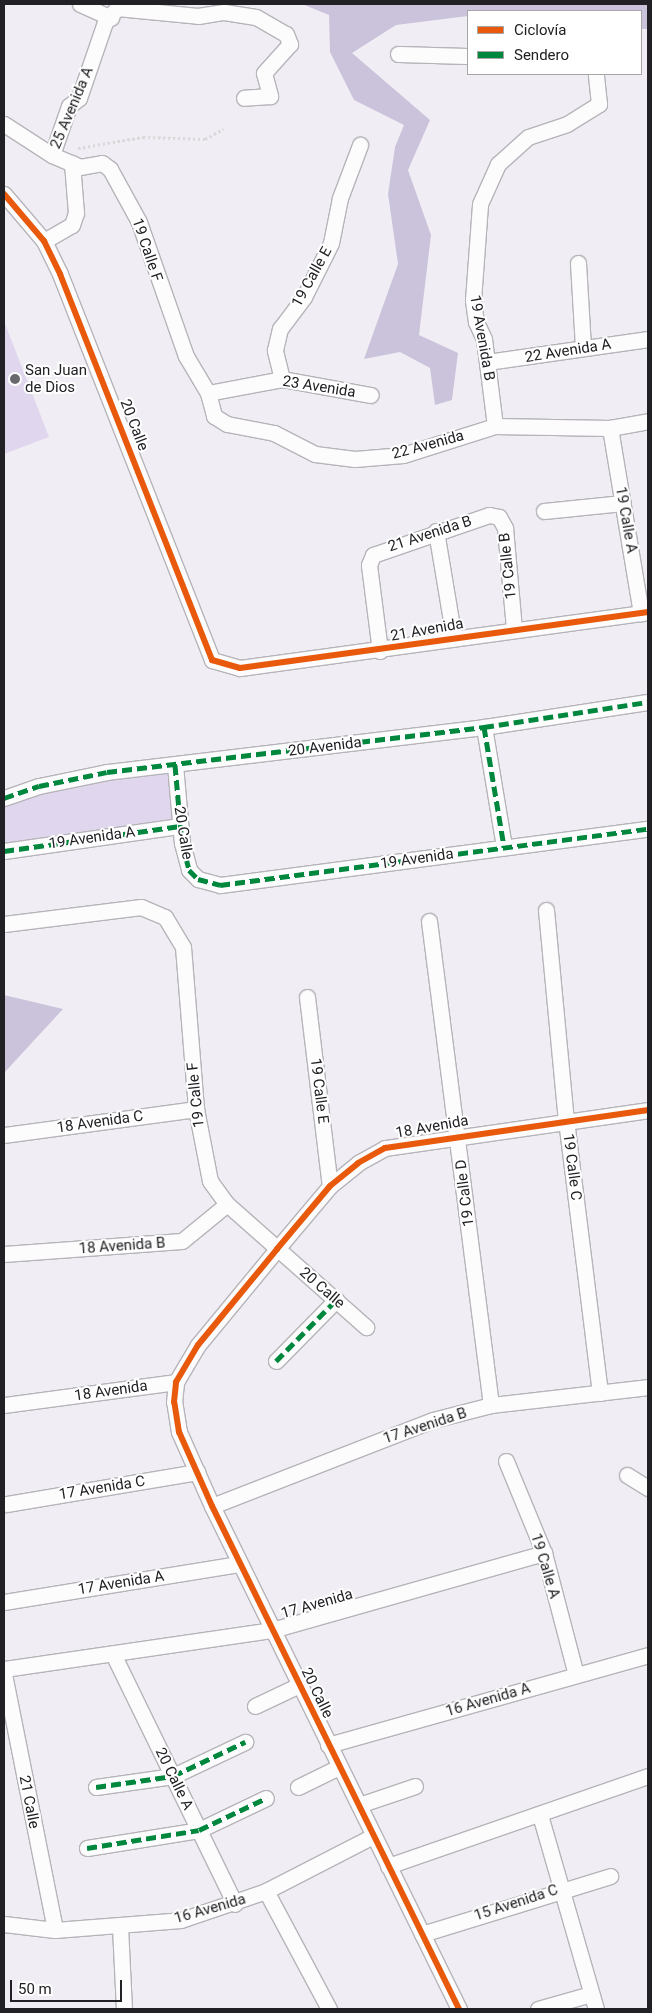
<!DOCTYPE html>
<html>
<head>
<meta charset="utf-8">
<style>
  body { margin:0 }
  #map { position:relative; width:652px; height:2013px; overflow:hidden; background:#f0eef4; font-family:Roboto,sans-serif }
  div>[style] { position:absolute }
  [style*='--x'] { left:calc(var(--x)*1px); top:calc(var(--y)*1px); width:calc(var(--w)*1px); rotate:calc(var(--a)*1deg) }
  .green>* { inset:0; background:#e0d7ee }
  .forest>* { inset:0; background:#cbc3db }
  .path>* { height:2.5px; margin-top:-1.25px; transform-origin:0; background:repeating-linear-gradient(90deg,#d9d9da 0 2.5px,transparent 0 5px) }
  .roads { filter:drop-shadow(1px 0 #b6b4b9) drop-shadow(-1px 0 #b6b4b9) drop-shadow(0 1px #b6b4b9) drop-shadow(0 -1px #b6b4b9) }
  .minor>* { height:15px; margin:-7.5px; padding:0 7.5px; transform-origin:7.5px; border-radius:7.5px; background:#fdfcfd }
  .quiet>* { height:5px; margin-top:-2.5px; transform-origin:0; background:repeating-linear-gradient(90deg,#00873e 0 10px,transparent 0 15px) }
  .cycleway>* { height:6px; margin:-3px; padding:0 3px; transform-origin:3px; border-radius:3px; background:#e8590c }
  .dots>* { width:14px; height:14px; translate:-50% -50%; box-sizing:border-box; border:2px solid #fff; border-radius:50% }
  span { translate:-50% -50%; white-space:nowrap; text-align:center; line-height:1.15; -webkit-text-stroke:4px #fff; paint-order:stroke }
  .street-label { font-size:15px; color:#212024 }
  .poi-label { font-size:15px; color:#212024 }
  .left { translate:0 -50%; text-align:left }
  .frame { position:absolute; inset:0; border:5px solid #212024; pointer-events:none }
  .legend { position:absolute; left:467px; top:10px; width:175px; height:65px; box-sizing:border-box; background:#fff; border:1px solid #a6a6a7; margin:0; padding:6px 9px; list-style:none; font-size:15px; color:#212024 }
  .legend li { display:flex; align-items:center; gap:10px; height:25px }
  .legend b { width:25px; border:1px solid #a6a6a7 }
  .scale { position:absolute; left:10px; top:1980px; width:112px; height:22px; box-sizing:border-box; border:2px solid #212024; border-top:0; padding-left:6px; font-size:15px; line-height:18px; white-space:nowrap; color:#212024; -webkit-text-stroke:4px #fff; paint-order:stroke }
</style>
</head>
<body>
<div id="map">
  <div class="green">
    <div style="clip-path:polygon(4px 321px,49px 437px,4px 454px)"></div>
    <div style="clip-path:polygon(175px 765px,180px 826px,4px 851px,4px 798px)"></div>
  </div>
  <div class="forest">
    <div style="clip-path:polygon(302px 4px,648px 4px,648px 29px,641px 29px,641px 11px,468px 11px,468px 16px,396px 25px,352px 53px,430px 120px,408px 170px,431px 235px,419px 335px,458px 353px,452px 400px,435px 405px,430px 368px,400px 352px,364px 359px,398px 264px,388px 194px,395px 147px,404px 125px,354px 100px,330px 52px,329px 15px)"></div>
    <div style="clip-path:polygon(4px 995px,63px 1009px,4px 1073px)"></div>
  </div>
  <div class="path">
    <div style="--x:78;--y:148;--w:66;--a:-9.6"></div>
    <div style="--x:143;--y:137;--w:62;--a:1.8"></div>
    <div style="--x:205;--y:139;--w:21;--a:-29"></div>
  </div>
  <div class="roads">
    <div class="minor">
      <div style="--x:80;--y:4;--w:34;--a:24"></div>
      <div style="--x:398;--y:54;--w:70;--a:1.6"></div>
      <div style="--x:4;--y:124;--w:57;--a:32.9"></div>
      <div style="--x:52;--y:155;--w:30;--a:23"></div>
      <div style="--x:80;--y:167;--w:22;--a:-10"></div>
      <div style="--x:102;--y:163;--w:10;--a:37"></div>
      <div style="--x:110;--y:169;--w:60;--a:61.3"></div>
      <div style="--x:139;--y:222;--w:142;--a:70.7"></div>
      <div style="--x:186;--y:356;--w:43;--a:59.3"></div>
      <div style="--x:208;--y:393;--w:24;--a:75"></div>
      <div style="--x:214;--y:416;--w:15;--a:32"></div>
      <div style="--x:227;--y:424;--w:48;--a:10.8"></div>
      <div style="--x:274;--y:433;--w:46;--a:27.1"></div>
      <div style="--x:315;--y:454;--w:40;--a:7.1"></div>
      <div style="--x:355;--y:459;--w:48;--a:-4.8"></div>
      <div style="--x:403;--y:455;--w:96;--a:-17.5"></div>
      <div style="--x:495;--y:426;--w:115;--a:1"></div>
      <div style="--x:610;--y:428;--w:39;--a:-10"></div>
      <div style="--x:52;--y:155;--w:52;--a:-70.9"></div>
      <div style="--x:69;--y:106;--w:13;--a:-39"></div>
      <div style="--x:79;--y:98;--w:80;--a:-71.1"></div>
      <div style="--x:105;--y:22;--w:18;--a:-49"></div>
      <div style="--x:117;--y:8;--w:81;--a:5.6"></div>
      <div style="--x:198;--y:16;--w:26;--a:-9"></div>
      <div style="--x:224;--y:12;--w:32;--a:9"></div>
      <div style="--x:256;--y:17;--w:34;--a:30"></div>
      <div style="--x:286;--y:34;--w:11;--a:68"></div>
      <div style="--x:290;--y:44;--w:39;--a:132"></div>
      <div style="--x:264;--y:73;--w:24;--a:75"></div>
      <div style="--x:270;--y:96;--w:26;--a:176"></div>
      <div style="--x:4;--y:194;--w:62;--a:49.6"></div>
      <div style="--x:44;--y:241;--w:37;--a:64"></div>
      <div style="--x:60;--y:274;--w:415;--a:68.5"></div>
      <div style="--x:212;--y:660;--w:29;--a:16"></div>
      <div style="--x:240;--y:668;--w:412;--a:-7.8"></div>
      <div style="--x:44;--y:241;--w:32;--a:-30"></div>
      <div style="--x:72;--y:225;--w:13;--a:-72"></div>
      <div style="--x:76;--y:213;--w:50;--a:-94.6"></div>
      <div style="--x:578;--y:263;--w:84;--a:86.6"></div>
      <div style="--x:487;--y:362;--w:163;--a:-8.1"></div>
      <div style="--x:282;--y:379;--w:30;--a:-104"></div>
      <div style="--x:275;--y:350;--w:22;--a:-77"></div>
      <div style="--x:280;--y:329;--w:40;--a:-53"></div>
      <div style="--x:304;--y:297;--w:60;--a:-63.4"></div>
      <div style="--x:331;--y:243;--w:46;--a:-78.7"></div>
      <div style="--x:340;--y:198;--w:57;--a:-69.3"></div>
      <div style="--x:208;--y:393;--w:75;--a:-10.7"></div>
      <div style="--x:282;--y:379;--w:90;--a:10.2"></div>
      <div style="--x:495;--y:426;--w:88;--a:-97.2"></div>
      <div style="--x:484;--y:339;--w:19;--a:-115"></div>
      <div style="--x:476;--y:322;--w:22;--a:-98"></div>
      <div style="--x:473;--y:300;--w:96;--a:-85.8"></div>
      <div style="--x:480;--y:204;--w:44;--a:-65.8"></div>
      <div style="--x:498;--y:164;--w:40;--a:-42"></div>
      <div style="--x:528;--y:137;--w:41;--a:-18.4"></div>
      <div style="--x:567;--y:124;--w:38;--a:-32"></div>
      <div style="--x:599;--y:104;--w:30;--a:-96"></div>
      <div style="--x:610;--y:428;--w:188;--a:80.5"></div>
      <div style="--x:544;--y:511;--w:79;--a:-5.8"></div>
      <div style="--x:436;--y:531;--w:109;--a:80.5"></div>
      <div style="--x:380;--y:651;--w:87;--a:-97.3"></div>
      <div style="--x:369;--y:565;--w:11;--a:-68"></div>
      <div style="--x:373;--y:555;--w:123;--a:-19"></div>
      <div style="--x:489;--y:515;--w:10;--a:11"></div>
      <div style="--x:499;--y:517;--w:13;--a:61"></div>
      <div style="--x:505;--y:528;--w:100;--a:84.9"></div>
      <div style="--x:484;--y:727;--w:122;--a:80.5"></div>
      <div style="--x:175;--y:765;--w:78;--a:84.9"></div>
      <div style="--x:182;--y:843;--w:28;--a:75"></div>
      <div style="--x:189;--y:870;--w:13;--a:45"></div>
      <div style="--x:198;--y:879;--w:23;--a:15"></div>
      <div style="--x:220;--y:885;--w:432;--a:-7.5"></div>
      <div style="--x:4;--y:798;--w:37;--a:-19"></div>
      <div style="--x:39;--y:786;--w:69;--a:-11.6"></div>
      <div style="--x:107;--y:772;--w:380;--a:-6.8"></div>
      <div style="--x:484;--y:727;--w:166;--a:-8.7"></div>
      <div style="--x:4;--y:851;--w:178;--a:-8.1"></div>
      <div style="--x:546;--y:910;--w:211;--a:84.6"></div>
      <div style="--x:566;--y:1120;--w:275;--a:82.9"></div>
      <div style="--x:429;--y:921;--w:488;--a:82.7"></div>
      <div style="--x:4;--y:924;--w:138;--a:-7.1"></div>
      <div style="--x:141;--y:907;--w:26;--a:23"></div>
      <div style="--x:165;--y:917;--w:35;--a:59"></div>
      <div style="--x:183;--y:947;--w:163;--a:85.4"></div>
      <div style="--x:196;--y:1109;--w:73;--a:79"></div>
      <div style="--x:210;--y:1181;--w:29;--a:54"></div>
      <div style="--x:227;--y:1204;--w:186;--a:41.5"></div>
      <div style="--x:307;--y:997;--w:190;--a:83.1"></div>
      <div style="--x:4;--y:1135;--w:194;--a:-7.7"></div>
      <div style="--x:4;--y:1254;--w:178;--a:-4.2"></div>
      <div style="--x:182;--y:1241;--w:58;--a:-39.4"></div>
      <div style="--x:276;--y:1361;--w:86;--a:-45.5"></div>
      <div style="--x:4;--y:1405;--w:174;--a:-7.6"></div>
      <div style="--x:506;--y:1461;--w:100;--a:67.6"></div>
      <div style="--x:544;--y:1553;--w:126;--a:75.3"></div>
      <div style="--x:627;--y:1475;--w:25;--a:32"></div>
      <div style="--x:6;--y:1504;--w:194;--a:-9.5"></div>
      <div style="--x:212;--y:1506;--w:237;--a:-21.3"></div>
      <div style="--x:433;--y:1420;--w:60;--a:-14.5"></div>
      <div style="--x:491;--y:1405;--w:158;--a:-6.5"></div>
      <div style="--x:4;--y:1602;--w:238;--a:-9.2"></div>
      <div style="--x:113;--y:1654;--w:278;--a:64"></div>
      <div style="--x:4;--y:1669;--w:271;--a:-8.3"></div>
      <div style="--x:272;--y:1630;--w:283;--a:-15.8"></div>
      <div style="--x:4;--y:1674;--w:261;--a:78.7"></div>
      <div style="--x:255;--y:1706;--w:49;--a:-25.5"></div>
      <div style="--x:328;--y:1745;--w:332;--a:-15.7"></div>
      <div style="--x:96;--y:1787;--w:78;--a:-8.1"></div>
      <div style="--x:173;--y:1776;--w:80;--a:-25.3"></div>
      <div style="--x:298;--y:1787;--w:46;--a:-26"></div>
      <div style="--x:359;--y:1805;--w:59;--a:-18.7"></div>
      <div style="--x:540;--y:1815;--w:202;--a:73.9"></div>
      <div style="--x:87;--y:1848;--w:113;--a:-9.1"></div>
      <div style="--x:199;--y:1830;--w:74;--a:-25.5"></div>
      <div style="--x:388;--y:1866;--w:275;--a:-19.1"></div>
      <div style="--x:266;--y:1891;--w:134;--a:61.9"></div>
      <div style="--x:4;--y:1924;--w:51;--a:6.7"></div>
      <div style="--x:55;--y:1930;--w:126;--a:-4.5"></div>
      <div style="--x:181;--y:1920;--w:90;--a:-18.8"></div>
      <div style="--x:266;--y:1891;--w:120;--a:-27.2"></div>
      <div style="--x:120;--y:1927;--w:82;--a:87.2"></div>
      <div style="--x:422;--y:1934;--w:197;--a:-17.1"></div>
      <div style="--x:459;--y:2009;--w:560;--a:-116.15"></div>
      <div style="--x:212;--y:1506;--w:81;--a:-114"></div>
      <div style="--x:179;--y:1432;--w:30;--a:-99"></div>
      <div style="--x:174;--y:1402;--w:20;--a:-84"></div>
      <div style="--x:176;--y:1382;--w:43;--a:-59.3"></div>
      <div style="--x:198;--y:1345;--w:124;--a:-50.5"></div>
      <div style="--x:277;--y:1249;--w:82;--a:-49.9"></div>
      <div style="--x:330;--y:1186;--w:36;--a:-39"></div>
      <div style="--x:358;--y:1163;--w:31;--a:-29"></div>
      <div style="--x:385;--y:1148;--w:266;--a:-8.2"></div>
      <div style="--x:538;--y:2009;--w:55;--a:-15.8"></div>
    </div>
  </div>
  <div class="quiet">
    <div style="--x:484;--y:727;--w:122;--a:80.5"></div>
    <div style="--x:175;--y:765;--w:78;--a:84.9"></div>
    <div style="--x:182;--y:843;--w:28;--a:75"></div>
    <div style="--x:189;--y:870;--w:13;--a:45"></div>
    <div style="--x:198;--y:879;--w:23;--a:15"></div>
    <div style="--x:220;--y:885;--w:432;--a:-7.5"></div>
    <div style="--x:4;--y:798;--w:37;--a:-19"></div>
    <div style="--x:39;--y:786;--w:69;--a:-11.6"></div>
    <div style="--x:107;--y:772;--w:380;--a:-6.8"></div>
    <div style="--x:484;--y:727;--w:166;--a:-8.7"></div>
    <div style="--x:4;--y:851;--w:178;--a:-8.1"></div>
    <div style="--x:276;--y:1361;--w:86;--a:-45.5"></div>
    <div style="--x:96;--y:1787;--w:78;--a:-8.1"></div>
    <div style="--x:173;--y:1776;--w:80;--a:-25.3"></div>
    <div style="--x:87;--y:1848;--w:113;--a:-9.1"></div>
    <div style="--x:199;--y:1830;--w:74;--a:-25.5"></div>
  </div>
  <div class="cycleway">
    <div style="--x:4;--y:194;--w:62;--a:49.6"></div>
    <div style="--x:44;--y:241;--w:37;--a:64"></div>
    <div style="--x:60;--y:274;--w:415;--a:68.5"></div>
    <div style="--x:212;--y:660;--w:29;--a:16"></div>
    <div style="--x:240;--y:668;--w:412;--a:-7.8"></div>
    <div style="--x:459;--y:2009;--w:560;--a:-116.15"></div>
    <div style="--x:212;--y:1506;--w:81;--a:-114"></div>
    <div style="--x:179;--y:1432;--w:30;--a:-99"></div>
    <div style="--x:174;--y:1402;--w:20;--a:-84"></div>
    <div style="--x:176;--y:1382;--w:43;--a:-59.3"></div>
    <div style="--x:198;--y:1345;--w:124;--a:-50.5"></div>
    <div style="--x:277;--y:1249;--w:82;--a:-49.9"></div>
    <div style="--x:330;--y:1186;--w:36;--a:-39"></div>
    <div style="--x:358;--y:1163;--w:31;--a:-29"></div>
    <div style="--x:385;--y:1148;--w:266;--a:-8.2"></div>
  </div>
  <div class="dots">
    <div style="left:15px;top:379px;background:#69686d"></div>
  </div>
  <div class="street-label">
    <span style="left:72px;top:108px;rotate:-67deg">25 Avenida A</span>
    <span style="left:147px;top:250px;rotate:71deg">19 Calle F</span>
    <span style="left:312px;top:277px;rotate:-61deg">19 Calle E</span>
    <span style="left:482px;top:338px;rotate:80deg">19 Avenida B</span>
    <span style="left:568px;top:351px;rotate:-9deg">22 Avenida A</span>
    <span style="left:319px;top:387px;rotate:9deg">23 Avenida</span>
    <span style="left:134px;top:425px;rotate:69deg">20 Calle</span>
    <span style="left:428px;top:445px;rotate:-15deg">22 Avenida</span>
    <span style="left:626px;top:520px;rotate:80deg">19 Calle A</span>
    <span style="left:430px;top:534px;rotate:-18deg">21 Avenida B</span>
    <span style="left:508px;top:566px;rotate:-96deg">19 Calle B</span>
    <span style="left:427px;top:630px;rotate:-10deg">21 Avenida</span>
    <span style="left:325px;top:747px;rotate:-7deg">20 Avenida</span>
    <span style="left:183px;top:833px;rotate:81deg">20 Calle</span>
    <span style="left:92px;top:838px;rotate:-8deg">19 Avenida A</span>
    <span style="left:417px;top:859px;rotate:-8deg">19 Avenida</span>
    <span style="left:319px;top:1091px;rotate:83deg">19 Calle E</span>
    <span style="left:196px;top:1095px;rotate:-96deg">19 Calle F</span>
    <span style="left:100px;top:1122px;rotate:-8deg">18 Avenida C</span>
    <span style="left:432px;top:1127px;rotate:-10deg">18 Avenida</span>
    <span style="left:572px;top:1167px;rotate:83deg">19 Calle C</span>
    <span style="left:465px;top:1193px;rotate:-97deg">19 Calle D</span>
    <span style="left:122px;top:1246px;rotate:-4deg">18 Avenida B</span>
    <span style="left:322px;top:1288px;rotate:41deg">20 Calle</span>
    <span style="left:111px;top:1391px;rotate:-8deg">18 Avenida</span>
    <span style="left:425px;top:1426px;rotate:-18deg">17 Avenida B</span>
    <span style="left:102px;top:1488px;rotate:-9deg">17 Avenida C</span>
    <span style="left:545px;top:1566px;rotate:73deg">19 Calle A</span>
    <span style="left:121px;top:1583px;rotate:-9deg">17 Avenida A</span>
    <span style="left:317px;top:1604px;rotate:-16deg">17 Avenida</span>
    <span style="left:317px;top:1693px;rotate:64deg">20 Calle</span>
    <span style="left:488px;top:1700px;rotate:-16deg">16 Avenida A</span>
    <span style="left:174px;top:1779px;rotate:64deg">20 Calle A</span>
    <span style="left:29px;top:1802px;rotate:79deg">21 Calle</span>
    <span style="left:516px;top:1903px;rotate:-18deg">15 Avenida C</span>
    <span style="left:210px;top:1909px;rotate:-16deg">16 Avenida</span>
  </div>
  <div class="poi-label">
    <span class="left" style="left:25px;top:379px">San Juan<br>de Dios</span>
  </div>
  <div class="frame"></div>
  <ul class="legend">
  <li><b style="height:6px;background:#e8590c"></b>Ciclovía</li>
  <li><b style="height:6px;background:#00873e"></b>Sendero</li>
  </ul>
  <div class="scale">50 m</div>
</div>
</body>
</html>
